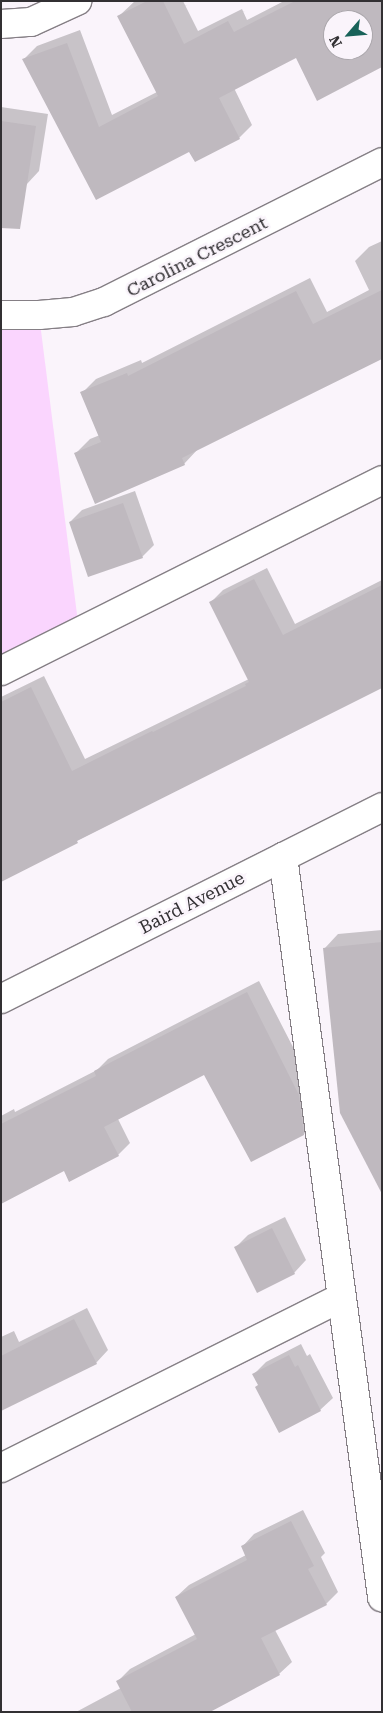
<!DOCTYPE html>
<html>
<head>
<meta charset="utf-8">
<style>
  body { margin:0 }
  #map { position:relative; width:383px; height:1713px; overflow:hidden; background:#faf4fb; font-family:"Roboto Serif",serif }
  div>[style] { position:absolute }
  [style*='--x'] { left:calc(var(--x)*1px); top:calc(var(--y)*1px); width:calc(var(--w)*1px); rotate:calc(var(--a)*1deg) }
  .green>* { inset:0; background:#fad5fe }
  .shadow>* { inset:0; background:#0003 }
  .building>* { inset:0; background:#bfb9bf }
  .roads { filter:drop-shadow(1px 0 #857f85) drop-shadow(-1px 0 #857f85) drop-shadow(0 1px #857f85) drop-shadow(0 -1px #857f85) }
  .minor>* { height:28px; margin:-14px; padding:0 14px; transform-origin:14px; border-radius:14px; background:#fff }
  span { translate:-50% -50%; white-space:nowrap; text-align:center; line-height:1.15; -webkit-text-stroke:5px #faf4fb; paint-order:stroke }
  .street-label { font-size:18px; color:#323033 }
  .frame { position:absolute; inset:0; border:2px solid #323033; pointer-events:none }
  .north { position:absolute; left:323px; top:10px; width:50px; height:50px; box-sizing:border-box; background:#faf4fb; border:1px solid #aaa6ab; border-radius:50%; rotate:243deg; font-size:14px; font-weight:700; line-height:20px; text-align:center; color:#323033 }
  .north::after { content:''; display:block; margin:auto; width:18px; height:22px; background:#186259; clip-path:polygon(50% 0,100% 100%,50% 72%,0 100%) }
</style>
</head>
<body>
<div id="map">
  <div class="green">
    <div style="clip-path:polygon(1px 315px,39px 315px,79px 630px,1px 671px)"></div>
  </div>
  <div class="shadow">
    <div style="clip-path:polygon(evenodd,135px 1px,183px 1px,198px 31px,242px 9px,247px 20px,284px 1px,382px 1px,382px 60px,296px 57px,234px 88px,252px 125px,239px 138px,190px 150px,97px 198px,24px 59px,37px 46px,80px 30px,112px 115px,157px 92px,119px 16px,135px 1px,333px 20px,363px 20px,363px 50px,333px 50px,333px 20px)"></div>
    <div style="clip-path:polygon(1px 107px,48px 114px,39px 171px,1px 212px)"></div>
    <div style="clip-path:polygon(382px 241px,382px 357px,198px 449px,184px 464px,76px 453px,90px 439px,100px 435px,82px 393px,96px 379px,141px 360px,142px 363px,310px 278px,327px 312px,369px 290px,355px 261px,369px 247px)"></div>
    <div style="clip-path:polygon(135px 491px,154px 545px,142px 557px,70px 522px,82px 510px)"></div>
    <div style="clip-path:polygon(267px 568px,295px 624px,382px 580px,382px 686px,1px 879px,1px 697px,44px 676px,85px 759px,249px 679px,210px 603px,223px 590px)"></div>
    <div style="clip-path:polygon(382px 930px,382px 1141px,324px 949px,338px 934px)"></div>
    <div style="clip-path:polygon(259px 981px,311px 1082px,316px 1121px,304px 1134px,205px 1073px,118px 1119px,130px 1143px,118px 1155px,64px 1170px,1px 1203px,1px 1116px,14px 1109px,15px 1112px,97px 1070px,108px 1059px)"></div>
    <div style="clip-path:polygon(285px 1217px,306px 1260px,294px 1273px,236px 1247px,248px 1235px)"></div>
    <div style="clip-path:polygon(87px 1308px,108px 1350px,96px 1363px,1px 1410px,1px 1337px,14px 1331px,19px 1342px)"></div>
    <div style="clip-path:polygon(301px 1344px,307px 1356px,310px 1354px,333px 1398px,320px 1410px,259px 1385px,254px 1374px,266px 1362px)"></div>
    <div style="clip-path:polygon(303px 1510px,325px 1553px,321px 1557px,338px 1592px,326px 1604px,275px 1630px,292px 1662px,279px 1674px,200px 1712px,76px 1712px,121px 1688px,118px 1681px,130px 1669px,196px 1634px,176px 1597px,189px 1585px,246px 1555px,242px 1547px,254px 1534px)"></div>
  </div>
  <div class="building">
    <div style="clip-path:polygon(evenodd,147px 1px,163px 1px,184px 44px,228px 21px,234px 32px,295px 1px,382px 1px,382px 67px,317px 101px,296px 58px,219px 98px,240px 139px,195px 162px,189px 152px,96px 200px,22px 59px,67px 43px,99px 127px,158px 96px,117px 16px,147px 1px,333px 20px,363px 20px,363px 50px,333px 50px,333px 20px)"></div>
    <div style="clip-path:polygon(1px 121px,36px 126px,20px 229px,1px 228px)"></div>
    <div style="clip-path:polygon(382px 290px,382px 359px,182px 458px,185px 465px,95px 504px,74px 453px,101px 442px,80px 392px,127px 373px,128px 376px,296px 291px,313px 324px)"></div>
    <div style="clip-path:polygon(123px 503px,143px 558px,88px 577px,69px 522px)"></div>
    <div style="clip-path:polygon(254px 579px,283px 635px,382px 585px,382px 688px,77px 841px,78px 843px,1px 882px,1px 702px,31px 687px,72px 771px,152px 731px,153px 732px,246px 686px,245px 684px,249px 682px,209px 602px)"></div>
    <div style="clip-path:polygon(382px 942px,382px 1194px,340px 1113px,323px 948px)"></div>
    <div style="clip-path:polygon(247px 992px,299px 1095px,304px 1135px,251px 1162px,204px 1075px,104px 1127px,119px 1156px,69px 1182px,64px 1171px,1px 1204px,1px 1124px,96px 1076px,94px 1071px)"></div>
    <div style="clip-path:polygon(272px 1228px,295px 1274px,257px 1293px,234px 1247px)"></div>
    <div style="clip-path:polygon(74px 1319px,97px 1364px,1px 1411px,1px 1356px)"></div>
    <div style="clip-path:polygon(289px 1355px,295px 1367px,298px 1365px,321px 1411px,279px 1433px,255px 1387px,258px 1385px,252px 1374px)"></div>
    <div style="clip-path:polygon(291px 1521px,314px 1566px,308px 1569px,327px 1605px,261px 1638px,280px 1675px,210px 1712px,132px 1712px,116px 1681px,197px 1639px,175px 1597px,247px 1560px,241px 1546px)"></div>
  </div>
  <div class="roads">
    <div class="minor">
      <div style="--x:1;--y:24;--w:30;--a:-4"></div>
      <div style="--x:31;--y:22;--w:51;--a:-24.5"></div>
      <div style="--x:1;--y:315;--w:38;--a:0"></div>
      <div style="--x:39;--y:315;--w:34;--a:-5"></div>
      <div style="--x:73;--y:312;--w:33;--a:-18"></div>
      <div style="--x:104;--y:302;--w:311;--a:-26.7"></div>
      <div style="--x:1;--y:671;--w:426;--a:-26.6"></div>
      <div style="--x:283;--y:857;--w:747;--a:82.38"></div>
      <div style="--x:1;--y:999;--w:427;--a:-26.7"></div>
      <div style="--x:1;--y:1468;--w:380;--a:-26.6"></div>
    </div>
  </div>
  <div class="street-label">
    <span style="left:197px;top:257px;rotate:-27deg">Carolina Crescent</span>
    <span style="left:192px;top:903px;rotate:-27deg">Baird Avenue</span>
  </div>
  <div class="frame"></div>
  <div class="north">N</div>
</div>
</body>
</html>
